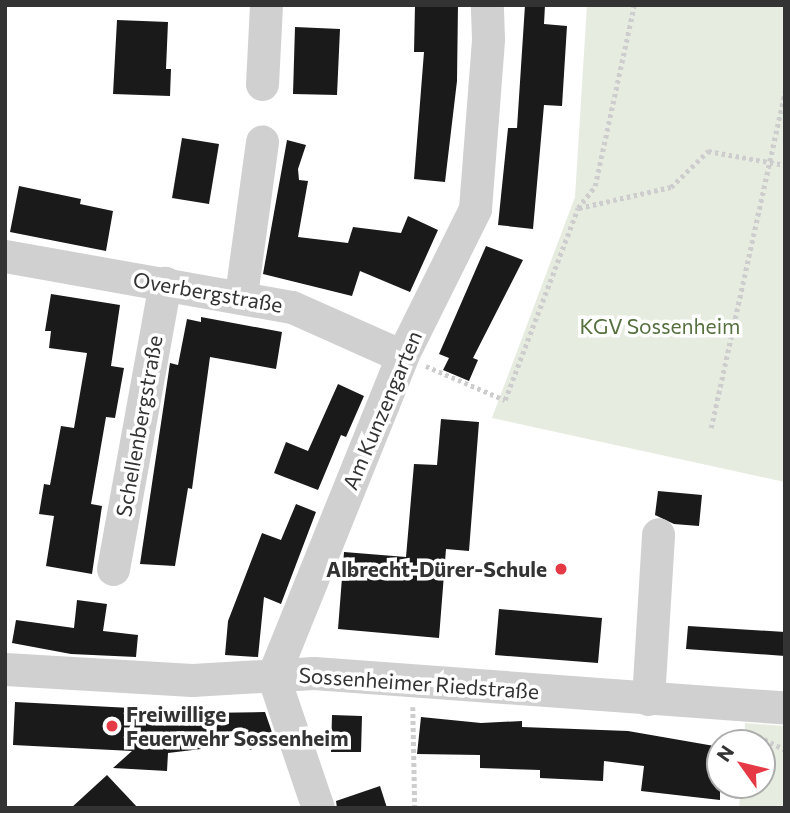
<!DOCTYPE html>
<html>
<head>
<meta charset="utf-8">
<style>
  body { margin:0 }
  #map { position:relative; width:790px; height:813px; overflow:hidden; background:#fff; font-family:Commissioner,sans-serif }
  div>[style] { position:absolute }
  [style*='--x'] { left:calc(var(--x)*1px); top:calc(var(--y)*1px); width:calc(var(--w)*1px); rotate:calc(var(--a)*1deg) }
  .green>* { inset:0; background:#e6ecdf }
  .building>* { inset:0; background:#1a1a1a }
  .path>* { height:4.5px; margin-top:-2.25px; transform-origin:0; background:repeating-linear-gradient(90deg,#cdcdcd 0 3.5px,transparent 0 7px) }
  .minor>* { height:33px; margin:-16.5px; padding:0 16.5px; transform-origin:16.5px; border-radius:16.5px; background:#d0d0d0 }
  .dots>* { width:19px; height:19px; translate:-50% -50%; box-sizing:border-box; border:4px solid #fff; border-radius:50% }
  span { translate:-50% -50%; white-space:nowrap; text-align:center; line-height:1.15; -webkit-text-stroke:7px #fff; paint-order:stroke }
  .street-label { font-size:21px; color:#333 }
  .park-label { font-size:21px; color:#56703f }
  .poi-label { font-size:21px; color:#333; font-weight:700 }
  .right { translate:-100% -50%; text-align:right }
  .left { translate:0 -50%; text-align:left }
  .frame { position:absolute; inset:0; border:7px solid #333; pointer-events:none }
  .north { position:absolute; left:706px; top:729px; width:70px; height:70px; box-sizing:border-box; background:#fff; border:2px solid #adadad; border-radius:50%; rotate:304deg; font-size:19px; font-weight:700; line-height:28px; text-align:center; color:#333 }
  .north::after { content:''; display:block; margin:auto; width:24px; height:32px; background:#e63946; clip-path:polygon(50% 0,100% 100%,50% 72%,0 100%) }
</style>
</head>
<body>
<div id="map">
  <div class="green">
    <div style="clip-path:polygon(587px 5px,785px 5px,785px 482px,492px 418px,575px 197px)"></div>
    <div style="clip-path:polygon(745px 723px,785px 726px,785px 808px,739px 808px,741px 785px,762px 785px,762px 743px,744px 743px)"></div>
  </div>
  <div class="building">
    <div style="clip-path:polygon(415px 5px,458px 5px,457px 81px,445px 182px,414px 179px,424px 52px,414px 52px)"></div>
    <div style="clip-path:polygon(525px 5px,545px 5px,544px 24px,567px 26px,562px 106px,544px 105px,533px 229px,498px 225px,508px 128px,517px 128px)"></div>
    <div style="clip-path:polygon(117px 20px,168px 22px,166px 69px,171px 69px,170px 96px,113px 94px)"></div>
    <div style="clip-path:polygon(295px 27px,340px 29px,337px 95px,293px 94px)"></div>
    <div style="clip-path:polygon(182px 138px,219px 144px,209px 204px,172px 198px)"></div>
    <div style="clip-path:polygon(287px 140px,306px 145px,298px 169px,299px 180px,308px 181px,298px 237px,348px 243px,353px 227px,401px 233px,408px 216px,438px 230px,410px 292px,360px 271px,352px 296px,263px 274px)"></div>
    <div style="clip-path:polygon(19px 186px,81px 199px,80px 204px,113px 211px,106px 251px,10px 232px)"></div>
    <div style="clip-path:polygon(486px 246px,523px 260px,473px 358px,478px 360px,469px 381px,443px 370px,449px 358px,439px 354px)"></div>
    <div style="clip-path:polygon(51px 294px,120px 305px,111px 366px,124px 368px,115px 418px,106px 417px,91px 504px,102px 506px,92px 574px,46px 566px,54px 516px,39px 514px,44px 484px,50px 485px,61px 426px,74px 428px,87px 353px,49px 348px,51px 331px,45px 331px)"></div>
    <div style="clip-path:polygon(201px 317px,282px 332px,276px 369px,210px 357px,192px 489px,188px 488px,175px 566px,140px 564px,170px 363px,178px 365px,187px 319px,201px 322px)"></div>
    <div style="clip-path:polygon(338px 384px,364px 396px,346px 437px,341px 435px,318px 490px,274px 473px,286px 442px,308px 451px)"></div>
    <div style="clip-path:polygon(441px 419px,479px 422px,469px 551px,446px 549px,439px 638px,338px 629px,344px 552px,406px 557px,414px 464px,437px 465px)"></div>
    <div style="clip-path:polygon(658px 491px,702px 495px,699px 526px,674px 524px,655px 515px)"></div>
    <div style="clip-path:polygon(296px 504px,316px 512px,281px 604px,264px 597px,258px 657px,225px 655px,228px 621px,262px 533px,281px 540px)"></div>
    <div style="clip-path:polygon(77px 600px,107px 604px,103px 631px,138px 635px,136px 657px,71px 654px,12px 643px,16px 620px,74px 628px)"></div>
    <div style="clip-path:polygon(499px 609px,602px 618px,598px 663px,495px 655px)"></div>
    <div style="clip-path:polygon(688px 626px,785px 632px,785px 656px,686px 649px)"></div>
    <div style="clip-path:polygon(15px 702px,131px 708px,131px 714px,265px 712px,275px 741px,250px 750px,244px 735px,201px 733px,201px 749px,168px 753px,167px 771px,113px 768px,132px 751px,13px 745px)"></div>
    <div style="clip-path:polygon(332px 715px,362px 716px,361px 752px,331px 752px)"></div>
    <div style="clip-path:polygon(421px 717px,481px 723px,522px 721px,522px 727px,628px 731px,720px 747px,720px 800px,641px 791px,644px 766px,604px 761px,603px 781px,540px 778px,540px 770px,480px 768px,480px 755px,417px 754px)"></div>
    <div style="clip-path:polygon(107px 775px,138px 808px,71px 808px)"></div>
    <div style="clip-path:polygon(380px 786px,387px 808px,337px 808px,336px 801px)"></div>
  </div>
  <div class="path">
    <div style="--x:579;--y:208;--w:94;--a:-12.9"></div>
    <div style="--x:671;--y:187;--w:52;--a:-44.2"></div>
    <div style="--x:708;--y:151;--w:78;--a:10.3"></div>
    <div style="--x:426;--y:366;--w:86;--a:23.3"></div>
    <div style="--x:505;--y:400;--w:205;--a:-69.2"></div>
    <div style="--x:578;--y:208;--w:28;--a:-52"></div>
    <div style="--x:595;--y:186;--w:185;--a:-77.8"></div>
    <div style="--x:711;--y:428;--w:345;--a:-77.6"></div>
    <div style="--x:413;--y:707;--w:101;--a:88.9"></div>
    <div style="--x:758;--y:736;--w:30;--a:27"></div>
  </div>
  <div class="minor">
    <div style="--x:262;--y:84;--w:79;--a:-87.1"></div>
    <div style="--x:5;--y:256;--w:291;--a:10.1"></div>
    <div style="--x:292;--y:307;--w:120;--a:24"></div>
    <div style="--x:241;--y:295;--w:155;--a:-82.2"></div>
    <div style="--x:113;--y:569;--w:291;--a:-79.7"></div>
    <div style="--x:5;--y:669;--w:187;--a:3.4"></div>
    <div style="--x:192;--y:680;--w:122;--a:-3.3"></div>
    <div style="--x:314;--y:673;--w:472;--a:4.2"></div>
    <div style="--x:648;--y:699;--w:165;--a:-86.5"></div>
    <div style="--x:318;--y:808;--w:139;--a:-108.8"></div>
    <div style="--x:273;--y:676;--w:345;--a:-68"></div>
    <div style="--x:402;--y:356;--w:164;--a:-63.6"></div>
    <div style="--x:475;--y:209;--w:170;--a:-85.6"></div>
    <div style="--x:488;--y:39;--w:34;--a:-92"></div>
  </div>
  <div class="dots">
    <div style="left:561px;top:569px;background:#e63946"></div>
    <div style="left:112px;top:726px;background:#e63946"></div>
  </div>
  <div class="street-label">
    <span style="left:208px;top:292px;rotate:10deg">Overbergstraße</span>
    <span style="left:382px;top:410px;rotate:-67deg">Am Kunzengarten</span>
    <span style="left:139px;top:426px;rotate:-80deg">Schellenbergstraße</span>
    <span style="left:419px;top:683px;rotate:4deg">Sossenheimer Riedstraße</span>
  </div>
  <div class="park-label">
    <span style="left:660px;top:326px">KGV Sossenheim</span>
  </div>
  <div class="poi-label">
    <span class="right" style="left:547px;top:569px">Albrecht-Dürer-Schule</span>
    <span class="left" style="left:126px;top:726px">Freiwillige<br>Feuerwehr Sossenheim</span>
  </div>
  <div class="frame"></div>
  <div class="north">N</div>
</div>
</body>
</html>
